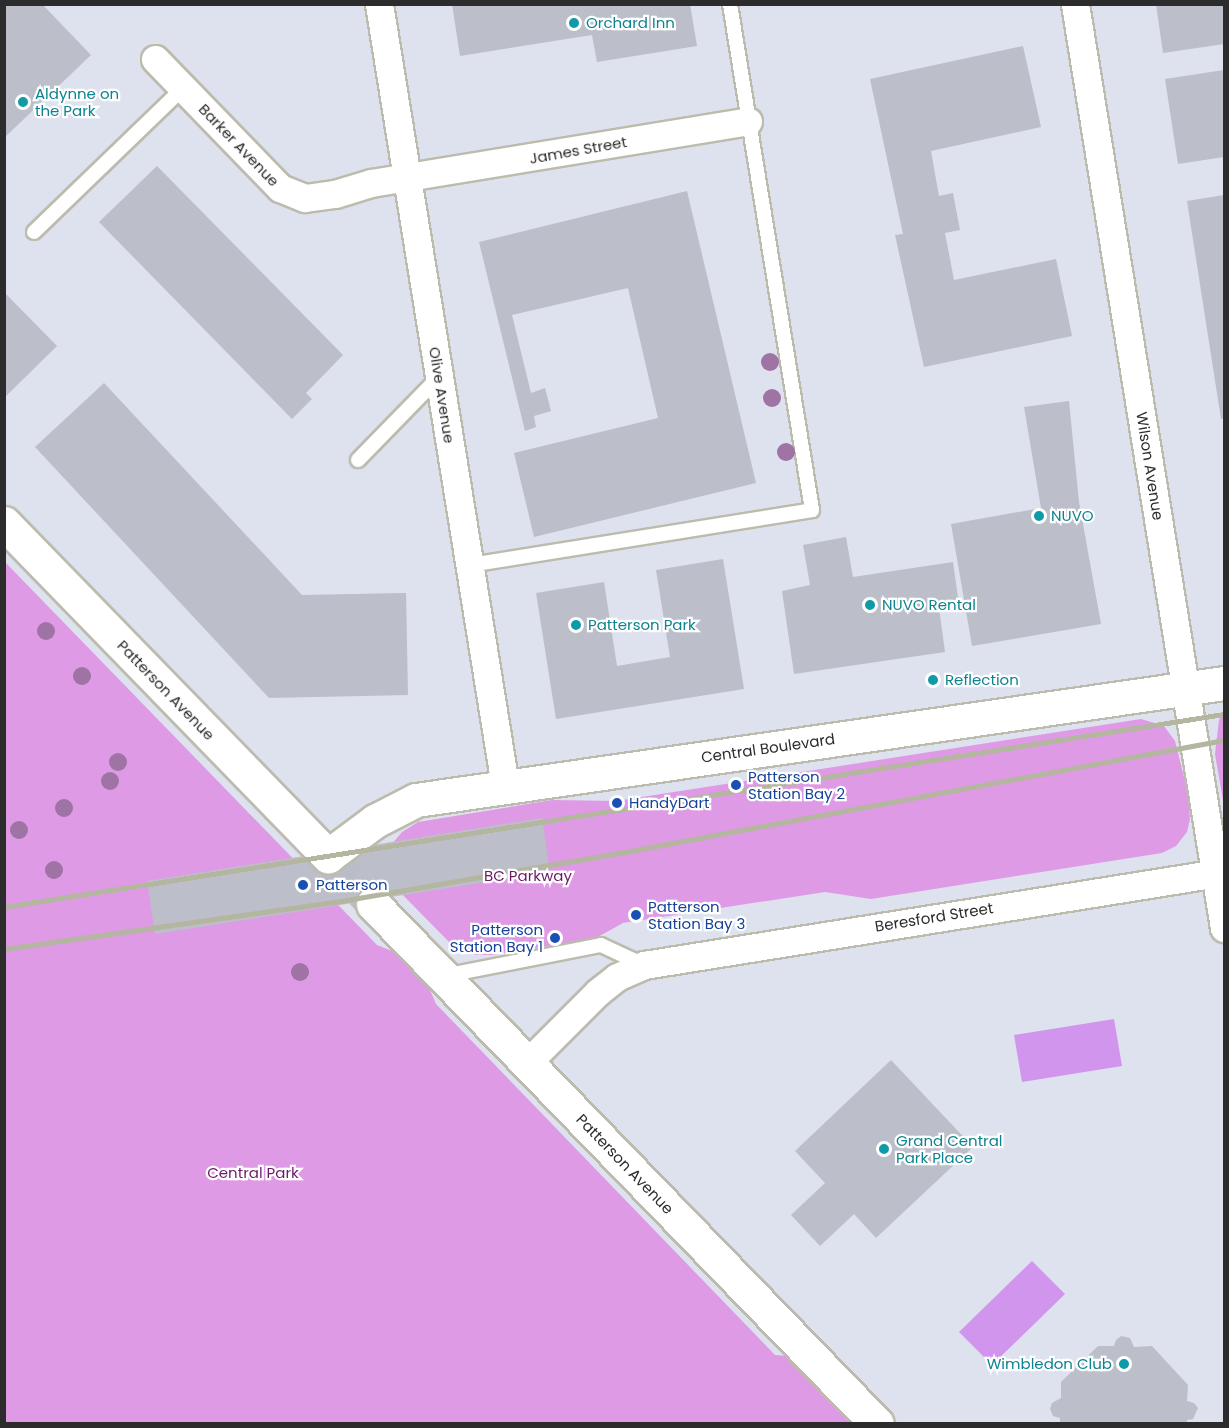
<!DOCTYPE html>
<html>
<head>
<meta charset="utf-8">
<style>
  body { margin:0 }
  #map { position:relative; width:1229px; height:1428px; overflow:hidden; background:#dee1ee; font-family:Poppins,sans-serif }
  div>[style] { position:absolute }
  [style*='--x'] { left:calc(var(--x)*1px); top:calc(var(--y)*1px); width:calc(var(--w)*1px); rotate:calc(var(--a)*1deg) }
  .green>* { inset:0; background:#df9ae5 }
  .pitch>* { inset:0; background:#d195ed }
  .building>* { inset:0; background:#bcbec9 }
  .secondary-tunnel>* { height:33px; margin-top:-16.5px; transform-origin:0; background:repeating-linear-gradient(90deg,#babdc7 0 33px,transparent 0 49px) }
  .roads { filter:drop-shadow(2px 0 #bcbcae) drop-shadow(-2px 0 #bcbcae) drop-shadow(0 2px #bcbcae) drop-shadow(0 -2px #bcbcae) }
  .lane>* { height:14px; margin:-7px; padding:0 7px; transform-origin:7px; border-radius:7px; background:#fff }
  .street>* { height:27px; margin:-13.5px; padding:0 13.5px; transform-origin:13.5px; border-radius:13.5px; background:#fff }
  .secondary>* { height:33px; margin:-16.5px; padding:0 16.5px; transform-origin:16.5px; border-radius:16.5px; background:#fff }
  .rail>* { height:4.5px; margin:-2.25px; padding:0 2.25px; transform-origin:2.25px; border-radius:2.25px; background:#b4b6a0 }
  .trees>* { width:18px; height:18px; margin:-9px; border-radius:50%; background:#9f73a4 }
  .dots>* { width:16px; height:16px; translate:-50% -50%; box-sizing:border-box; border:3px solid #fff; border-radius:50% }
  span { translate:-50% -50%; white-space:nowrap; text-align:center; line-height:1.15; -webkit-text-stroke:4.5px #fff; paint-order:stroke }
  .culture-label { font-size:15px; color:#0d838f }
  .left { translate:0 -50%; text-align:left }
  .right { translate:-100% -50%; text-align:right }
  .street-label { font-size:15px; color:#2c2c2c }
  .transit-label { font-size:15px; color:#164399 }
  .park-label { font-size:15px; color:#6c1968 }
  .frame { position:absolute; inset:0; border:6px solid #2c2c2c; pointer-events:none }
</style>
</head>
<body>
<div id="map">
  <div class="green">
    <div style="clip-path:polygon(4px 561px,377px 945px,392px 951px,413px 972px,430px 990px,436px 1004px,775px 1355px,791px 1356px,857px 1423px,5px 1423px)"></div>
    <div style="clip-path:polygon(1224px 711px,1224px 806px,1215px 754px,1219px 720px)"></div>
    <div style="clip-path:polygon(1141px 719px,1164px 726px,1175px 741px,1188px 793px,1190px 819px,1187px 832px,1176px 846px,1162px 853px,871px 899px,825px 892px,623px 923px,596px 938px,493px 955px,476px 955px,454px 947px,392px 884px,392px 844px,402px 832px,418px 822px,552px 800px,616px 801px)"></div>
  </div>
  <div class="pitch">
    <div style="clip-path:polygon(1114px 1019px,1122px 1066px,1022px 1082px,1014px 1035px)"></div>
    <div style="clip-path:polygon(1032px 1261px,1065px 1294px,992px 1365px,959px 1332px)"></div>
  </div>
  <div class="building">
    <div style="clip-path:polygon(4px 4px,42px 4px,91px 55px,4px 138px)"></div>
    <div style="clip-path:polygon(452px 4px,690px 4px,697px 46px,597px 62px,592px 35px,460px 56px)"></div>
    <div style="clip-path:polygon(1156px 4px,1224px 4px,1224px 44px,1163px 53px)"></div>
    <div style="clip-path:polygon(1023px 46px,1041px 127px,931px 151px,939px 196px,953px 193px,960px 230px,945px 233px,954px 280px,1056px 259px,1072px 336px,924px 367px,895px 235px,903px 234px,870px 79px)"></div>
    <div style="clip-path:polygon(1224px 70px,1224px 157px,1178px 164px,1165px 79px)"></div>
    <div style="clip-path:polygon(157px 166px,343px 355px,306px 393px,312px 399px,292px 419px,99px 222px)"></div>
    <div style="clip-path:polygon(687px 191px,756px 483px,534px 537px,514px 453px,658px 418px,628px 288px,512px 315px,531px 393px,545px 388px,551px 411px,534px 416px,536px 427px,525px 431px,479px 242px)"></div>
    <div style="clip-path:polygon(1224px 195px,1224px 418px,1221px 419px,1187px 201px)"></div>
    <div style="clip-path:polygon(4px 292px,57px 346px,4px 398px)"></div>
    <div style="clip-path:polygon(104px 383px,302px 595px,406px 593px,408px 695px,269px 698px,35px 447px)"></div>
    <div style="clip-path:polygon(1069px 401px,1079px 502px,1101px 624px,972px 646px,951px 524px,1041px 508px,1024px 407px)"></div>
    <div style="clip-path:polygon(846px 537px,853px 577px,953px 562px,959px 605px,939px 608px,945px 652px,794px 674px,782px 591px,810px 585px,803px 545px)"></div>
    <div style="clip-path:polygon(723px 559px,744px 689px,556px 719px,536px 593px,604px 582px,617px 666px,670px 657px,656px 570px)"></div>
    <div style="clip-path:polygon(542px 818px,550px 872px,155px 934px,147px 881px)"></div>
    <div style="clip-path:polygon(891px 1060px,973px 1147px,876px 1238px,854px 1214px,820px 1246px,791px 1215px,825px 1183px,795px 1151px)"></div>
    <div style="clip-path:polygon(1121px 1336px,1130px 1338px,1134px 1347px,1152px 1346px,1188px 1385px,1187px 1401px,1194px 1403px,1198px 1408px,1193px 1419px,1187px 1420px,1187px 1424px,1060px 1424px,1060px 1418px,1053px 1416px,1050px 1409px,1052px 1403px,1061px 1398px,1061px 1382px,1098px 1346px,1114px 1346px,1116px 1340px)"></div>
  </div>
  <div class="secondary-tunnel">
    <div style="--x:328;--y:856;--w:66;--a:46.8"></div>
  </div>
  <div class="roads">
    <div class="lane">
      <div style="--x:34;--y:232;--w:207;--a:-44"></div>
      <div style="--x:358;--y:460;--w:116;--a:-45.7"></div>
      <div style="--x:470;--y:565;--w:346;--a:-9.1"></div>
      <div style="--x:812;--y:510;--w:513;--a:-99.21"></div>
      <div style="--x:443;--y:976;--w:161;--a:-11.1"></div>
      <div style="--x:601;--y:945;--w:47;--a:24.9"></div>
    </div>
    <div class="street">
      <div style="--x:379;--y:4;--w:791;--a:80.84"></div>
      <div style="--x:1075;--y:4;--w:936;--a:80.84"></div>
      <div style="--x:155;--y:59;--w:180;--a:45.9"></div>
      <div style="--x:280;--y:188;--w:27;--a:22"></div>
      <div style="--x:305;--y:198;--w:30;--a:-8"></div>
      <div style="--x:335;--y:194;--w:38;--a:-17"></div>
      <div style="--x:371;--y:183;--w:382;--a:-9.3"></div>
      <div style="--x:527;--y:1063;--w:100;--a:-45"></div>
      <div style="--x:598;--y:992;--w:24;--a:-38"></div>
      <div style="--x:617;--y:977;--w:30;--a:-24"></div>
      <div style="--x:644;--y:965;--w:587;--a:-9.11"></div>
    </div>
    <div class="secondary">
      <div style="--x:4;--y:523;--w:465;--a:45.8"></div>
      <div style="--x:328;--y:856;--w:59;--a:-36.7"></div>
      <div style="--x:375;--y:821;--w:46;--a:-27.1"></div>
      <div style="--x:416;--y:800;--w:816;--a:-8.24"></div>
      <div style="--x:373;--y:904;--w:724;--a:45.9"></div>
    </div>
  </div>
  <div class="rail">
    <div style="--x:4;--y:907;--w:1235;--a:-8.99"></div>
    <div style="--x:4;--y:949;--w:340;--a:-8.1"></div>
    <div style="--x:341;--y:901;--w:298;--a:-9.8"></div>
    <div style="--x:635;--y:850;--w:599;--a:-10.58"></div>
  </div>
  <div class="trees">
    <div style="left:770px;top:362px"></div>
    <div style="left:772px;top:398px"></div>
    <div style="left:786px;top:452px"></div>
    <div style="left:46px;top:631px"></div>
    <div style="left:82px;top:676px"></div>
    <div style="left:118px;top:762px"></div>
    <div style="left:110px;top:781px"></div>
    <div style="left:64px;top:808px"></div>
    <div style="left:19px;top:830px"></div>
    <div style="left:54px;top:870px"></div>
    <div style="left:300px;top:972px"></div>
  </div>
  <div class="dots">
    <div style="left:574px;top:23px;background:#0f9aa8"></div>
    <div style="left:23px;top:102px;background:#0f9aa8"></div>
    <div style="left:1039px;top:516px;background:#0f9aa8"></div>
    <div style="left:870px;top:605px;background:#0f9aa8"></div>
    <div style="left:576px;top:625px;background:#0f9aa8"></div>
    <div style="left:933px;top:680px;background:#0f9aa8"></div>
    <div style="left:736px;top:785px;background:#1a4fb4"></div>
    <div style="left:617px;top:803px;background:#1a4fb4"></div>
    <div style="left:303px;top:885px;background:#1a4fb4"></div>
    <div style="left:636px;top:915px;background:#1a4fb4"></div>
    <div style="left:555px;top:938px;background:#1a4fb4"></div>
    <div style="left:884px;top:1149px;background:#0f9aa8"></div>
    <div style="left:1124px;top:1364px;background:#0f9aa8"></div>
  </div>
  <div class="culture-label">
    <span class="left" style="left:586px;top:23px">Orchard Inn</span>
    <span class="left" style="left:35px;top:102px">Aldynne on<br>the Park</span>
    <span class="left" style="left:1051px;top:516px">NUVO</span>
    <span class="left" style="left:882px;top:605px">NUVO Rental</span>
    <span class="left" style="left:588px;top:625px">Patterson Park</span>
    <span class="left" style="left:945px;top:680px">Reflection</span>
    <span class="left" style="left:896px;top:1149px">Grand Central<br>Park Place</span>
    <span class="right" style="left:1112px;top:1364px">Wimbledon Club</span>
  </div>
  <div class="street-label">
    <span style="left:239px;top:145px;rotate:46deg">Barker Avenue</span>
    <span style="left:578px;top:150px;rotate:-10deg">James Street</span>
    <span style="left:442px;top:395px;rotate:81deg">Olive Avenue</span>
    <span style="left:1150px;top:466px;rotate:81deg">Wilson Avenue</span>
    <span style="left:166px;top:690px;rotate:46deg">Patterson Avenue</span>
    <span style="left:768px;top:748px;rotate:-8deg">Central Boulevard</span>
    <span style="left:934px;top:917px;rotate:-9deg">Beresford Street</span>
    <span style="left:625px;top:1164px;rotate:46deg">Patterson Avenue</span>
  </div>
  <div class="transit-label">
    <span class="left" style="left:748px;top:785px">Patterson<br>Station Bay 2</span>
    <span class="left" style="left:629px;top:803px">HandyDart</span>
    <span class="left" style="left:316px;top:885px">Patterson</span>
    <span class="left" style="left:648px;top:915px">Patterson<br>Station Bay 3</span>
    <span class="right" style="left:543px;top:938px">Patterson<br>Station Bay 1</span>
  </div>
  <div class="park-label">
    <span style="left:528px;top:876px">BC Parkway</span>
    <span style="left:253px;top:1173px">Central Park</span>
  </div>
  <div class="frame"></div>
</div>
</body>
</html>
